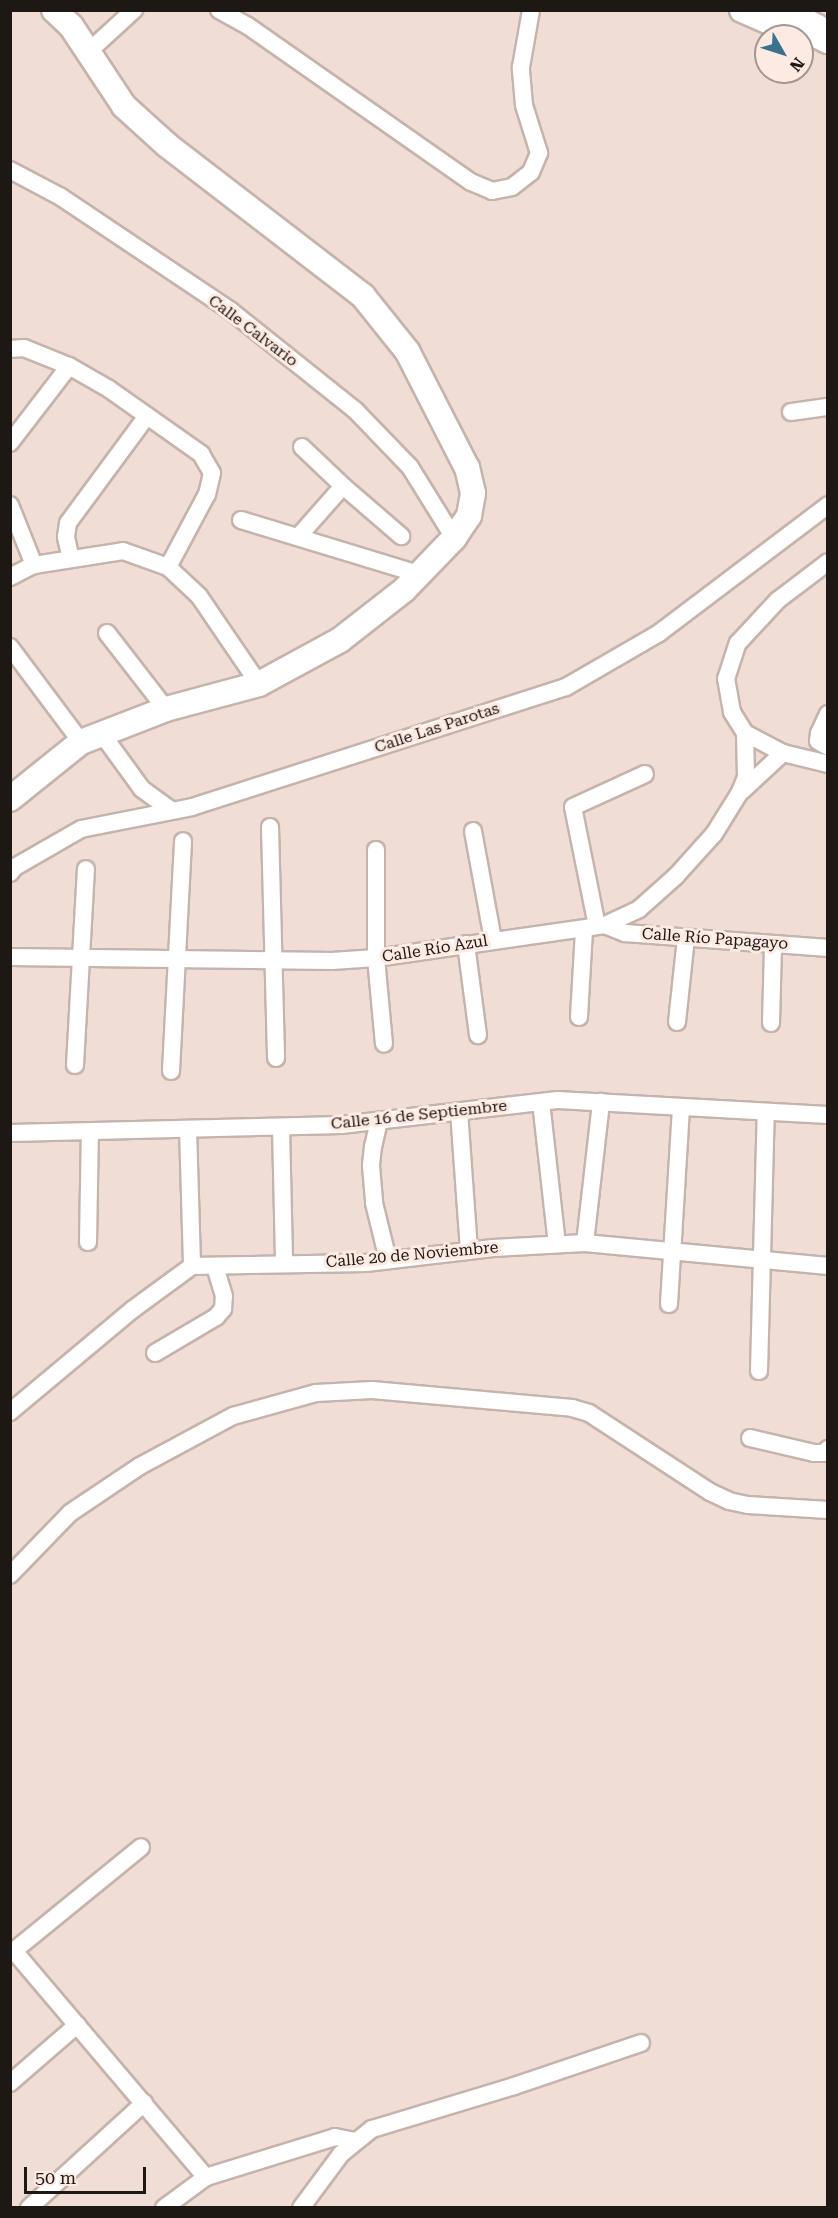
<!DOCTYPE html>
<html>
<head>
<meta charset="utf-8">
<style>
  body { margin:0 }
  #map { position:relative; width:838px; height:2218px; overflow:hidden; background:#f0ddd6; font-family:"Roboto Serif",serif }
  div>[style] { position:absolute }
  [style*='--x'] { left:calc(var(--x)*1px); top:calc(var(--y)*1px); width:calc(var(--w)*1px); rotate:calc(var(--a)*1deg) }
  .roads { filter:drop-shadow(2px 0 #c5b3ac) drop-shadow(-2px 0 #c5b3ac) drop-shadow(0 2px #c5b3ac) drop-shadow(0 -2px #c5b3ac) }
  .street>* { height:16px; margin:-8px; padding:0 8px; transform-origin:8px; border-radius:8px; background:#fff }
  .secondary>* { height:24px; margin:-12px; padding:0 12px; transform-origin:12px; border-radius:12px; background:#fff }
  .highway>* { height:32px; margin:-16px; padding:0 16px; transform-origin:16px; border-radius:16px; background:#fff }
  span { translate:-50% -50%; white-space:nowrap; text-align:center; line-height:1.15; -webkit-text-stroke:6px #fdeae3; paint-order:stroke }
  .street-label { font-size:16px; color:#1e1815 }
  .frame { position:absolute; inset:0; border:12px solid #1e1815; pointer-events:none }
  .north { position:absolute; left:754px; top:24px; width:60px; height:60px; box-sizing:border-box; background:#fdeae3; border:2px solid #a49691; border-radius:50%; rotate:129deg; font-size:16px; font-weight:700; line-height:24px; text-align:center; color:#1e1815 }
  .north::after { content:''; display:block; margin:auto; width:21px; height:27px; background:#3a718c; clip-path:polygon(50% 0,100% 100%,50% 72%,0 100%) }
  .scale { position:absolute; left:24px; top:2167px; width:122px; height:27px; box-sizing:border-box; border:3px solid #1e1815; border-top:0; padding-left:8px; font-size:18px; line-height:21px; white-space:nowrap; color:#1e1815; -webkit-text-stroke:4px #fdeae3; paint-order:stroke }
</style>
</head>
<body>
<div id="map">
  <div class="roads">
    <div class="street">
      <div style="--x:219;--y:10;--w:33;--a:29"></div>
      <div style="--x:248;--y:26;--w:272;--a:35"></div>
      <div style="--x:471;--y:182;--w:23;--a:23"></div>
      <div style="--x:492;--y:191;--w:20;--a:-11"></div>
      <div style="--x:512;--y:187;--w:24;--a:-38"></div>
      <div style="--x:531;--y:172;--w:21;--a:-67"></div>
      <div style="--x:539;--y:153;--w:50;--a:-107.4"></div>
      <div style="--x:524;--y:105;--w:38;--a:-95"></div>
      <div style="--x:521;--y:67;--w:58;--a:-80"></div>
      <div style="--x:87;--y:53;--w:64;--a:-42.5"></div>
      <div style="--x:10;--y:170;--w:58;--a:27.9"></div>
      <div style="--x:61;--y:197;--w:205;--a:33.8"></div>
      <div style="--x:231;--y:311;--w:159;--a:38.6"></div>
      <div style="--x:355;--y:410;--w:79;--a:46"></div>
      <div style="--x:410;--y:467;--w:84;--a:58.2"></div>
      <div style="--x:10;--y:349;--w:14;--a:-4"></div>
      <div style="--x:24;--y:348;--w:48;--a:21.8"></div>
      <div style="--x:69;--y:366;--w:46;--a:29.9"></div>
      <div style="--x:109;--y:389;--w:113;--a:35.2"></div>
      <div style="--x:201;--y:454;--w:22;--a:60"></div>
      <div style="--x:212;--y:473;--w:22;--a:103"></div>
      <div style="--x:207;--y:494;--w:83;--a:118.1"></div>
      <div style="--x:791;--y:412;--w:37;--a:-8"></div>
      <div style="--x:10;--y:443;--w:97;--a:-52.5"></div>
      <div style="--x:302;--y:447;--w:57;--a:43.6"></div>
      <div style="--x:343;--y:486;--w:77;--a:40.8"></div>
      <div style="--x:10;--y:505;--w:65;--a:68.2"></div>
      <div style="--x:241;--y:520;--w:186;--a:16.9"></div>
      <div style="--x:298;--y:537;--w:68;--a:-48.6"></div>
      <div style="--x:71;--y:559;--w:23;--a:-103"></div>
      <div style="--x:66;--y:537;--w:14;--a:-82"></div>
      <div style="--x:68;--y:523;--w:133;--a:-53.6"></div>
      <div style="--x:10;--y:577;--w:27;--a:-27"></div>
      <div style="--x:34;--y:565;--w:90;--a:-8.9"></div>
      <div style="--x:123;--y:551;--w:48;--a:19.6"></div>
      <div style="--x:168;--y:567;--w:42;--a:43.1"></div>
      <div style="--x:199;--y:596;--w:107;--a:55.7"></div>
      <div style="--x:107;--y:633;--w:96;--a:52.2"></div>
      <div style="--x:10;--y:647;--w:119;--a:53.2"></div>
      <div style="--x:828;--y:714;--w:21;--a:115"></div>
      <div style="--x:819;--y:733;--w:8;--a:97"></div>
      <div style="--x:818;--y:741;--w:12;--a:31"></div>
      <div style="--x:745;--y:733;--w:25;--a:-122"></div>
      <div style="--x:732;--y:712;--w:34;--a:-100"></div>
      <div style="--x:726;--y:679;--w:38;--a:-72"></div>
      <div style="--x:738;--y:643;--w:59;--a:-47.1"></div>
      <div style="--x:778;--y:600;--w:63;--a:-37.2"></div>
      <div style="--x:745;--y:733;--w:43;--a:27.8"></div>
      <div style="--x:783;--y:753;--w:46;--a:13.7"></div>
      <div style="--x:102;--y:734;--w:68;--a:54"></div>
      <div style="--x:142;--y:789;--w:37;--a:36"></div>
      <div style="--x:742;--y:791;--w:56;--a:-42.8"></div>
      <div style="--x:270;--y:827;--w:231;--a:88.5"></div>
      <div style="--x:473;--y:831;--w:111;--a:79.6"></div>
      <div style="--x:376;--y:850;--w:108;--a:90"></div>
      <div style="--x:376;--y:958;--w:86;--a:84.7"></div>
      <div style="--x:10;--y:873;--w:8;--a:-50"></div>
      <div style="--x:15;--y:867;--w:76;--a:-29.9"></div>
      <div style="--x:81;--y:829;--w:113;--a:-11.2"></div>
      <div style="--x:192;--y:807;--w:393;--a:-17.8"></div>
      <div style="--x:566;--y:687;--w:108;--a:-30.1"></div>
      <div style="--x:659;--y:633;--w:212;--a:-37.1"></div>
      <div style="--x:605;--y:925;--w:22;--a:22"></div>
      <div style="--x:625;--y:933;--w:204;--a:4.2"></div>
      <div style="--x:597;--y:926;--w:121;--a:-101.4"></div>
      <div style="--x:573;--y:807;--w:79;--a:-24.6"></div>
      <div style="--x:466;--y:944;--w:92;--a:82.5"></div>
      <div style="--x:10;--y:957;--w:322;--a:0.7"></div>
      <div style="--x:332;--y:961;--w:44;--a:-3.9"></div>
      <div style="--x:376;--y:958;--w:231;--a:-8.2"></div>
      <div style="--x:605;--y:925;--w:38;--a:-25"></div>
      <div style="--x:639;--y:909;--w:50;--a:-41.7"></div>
      <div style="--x:676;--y:876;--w:57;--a:-47.9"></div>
      <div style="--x:714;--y:834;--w:49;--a:-58.2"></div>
      <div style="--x:740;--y:792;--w:16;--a:-68"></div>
      <div style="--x:746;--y:777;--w:44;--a:-91.3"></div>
      <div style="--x:579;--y:1017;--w:88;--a:-86.7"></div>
      <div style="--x:677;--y:1022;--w:84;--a:-83.9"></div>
      <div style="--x:771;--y:1023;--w:79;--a:-88.5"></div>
      <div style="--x:75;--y:1065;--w:196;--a:-86.8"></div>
      <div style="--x:171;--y:1071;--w:230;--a:-87"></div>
      <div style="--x:541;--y:1102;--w:143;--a:83.6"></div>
      <div style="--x:459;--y:1111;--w:140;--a:85.9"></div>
      <div style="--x:379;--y:1121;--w:26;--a:103"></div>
      <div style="--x:373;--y:1146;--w:20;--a:96"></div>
      <div style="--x:371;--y:1166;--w:37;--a:85"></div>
      <div style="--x:374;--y:1203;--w:59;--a:76.2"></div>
      <div style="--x:281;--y:1127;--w:137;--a:88.7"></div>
      <div style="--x:188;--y:1129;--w:137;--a:88.3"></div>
      <div style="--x:10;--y:1133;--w:331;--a:-1.4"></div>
      <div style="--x:341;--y:1125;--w:218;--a:-6.6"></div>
      <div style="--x:558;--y:1100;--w:270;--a:3.2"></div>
      <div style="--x:88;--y:1242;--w:111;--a:-89"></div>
      <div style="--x:585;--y:1243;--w:142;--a:-83.5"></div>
      <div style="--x:669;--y:1304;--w:197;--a:-86.5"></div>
      <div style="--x:155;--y:1353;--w:71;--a:-30.5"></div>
      <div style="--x:216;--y:1317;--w:11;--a:-49"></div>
      <div style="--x:223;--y:1309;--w:13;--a:-86"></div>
      <div style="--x:224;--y:1296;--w:31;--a:-107"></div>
      <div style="--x:759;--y:1371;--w:259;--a:-88.5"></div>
      <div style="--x:10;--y:1412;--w:159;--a:-39.9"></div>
      <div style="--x:132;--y:1310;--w:74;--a:-36.3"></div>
      <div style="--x:192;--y:1266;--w:174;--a:-1"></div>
      <div style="--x:366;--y:1263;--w:128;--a:-6.7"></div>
      <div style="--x:493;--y:1248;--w:92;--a:-3.1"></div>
      <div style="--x:585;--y:1243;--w:244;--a:5.4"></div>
      <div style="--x:750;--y:1438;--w:66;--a:13.2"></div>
      <div style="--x:814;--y:1453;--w:10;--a:0"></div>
      <div style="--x:824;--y:1453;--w:6;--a:-45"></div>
      <div style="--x:10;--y:1575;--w:86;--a:-45.9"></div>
      <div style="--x:70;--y:1513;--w:84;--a:-33.9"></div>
      <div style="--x:140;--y:1466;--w:106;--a:-28.3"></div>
      <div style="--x:233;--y:1416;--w:86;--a:-15.5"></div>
      <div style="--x:316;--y:1393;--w:56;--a:-3.1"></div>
      <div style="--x:372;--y:1390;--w:201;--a:5.1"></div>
      <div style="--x:572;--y:1408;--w:18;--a:16"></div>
      <div style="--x:589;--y:1413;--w:145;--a:33.1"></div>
      <div style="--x:710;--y:1492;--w:21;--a:25"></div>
      <div style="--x:729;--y:1501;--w:19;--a:12"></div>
      <div style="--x:748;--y:1505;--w:80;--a:3.6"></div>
      <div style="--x:14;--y:1951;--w:297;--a:49.7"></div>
      <div style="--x:10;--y:1954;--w:169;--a:-39.2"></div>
      <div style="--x:10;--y:2083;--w:89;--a:-40.9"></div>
      <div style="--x:29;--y:2208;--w:156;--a:-42.4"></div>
      <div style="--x:164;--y:2208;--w:52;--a:-36.4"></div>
      <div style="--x:206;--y:2177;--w:135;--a:-17.2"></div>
      <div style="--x:335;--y:2137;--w:21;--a:11"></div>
      <div style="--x:301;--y:2208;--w:67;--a:-53.5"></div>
      <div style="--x:341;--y:2154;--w:40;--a:-39"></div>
      <div style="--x:372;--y:2129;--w:148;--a:-16.8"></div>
      <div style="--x:514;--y:2086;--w:134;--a:-18.7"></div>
    </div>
    <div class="secondary">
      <div style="--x:742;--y:10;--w:58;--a:23.5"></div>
      <div style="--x:10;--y:799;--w:91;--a:-38.8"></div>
      <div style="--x:81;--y:742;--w:91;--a:-21.2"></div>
      <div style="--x:166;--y:709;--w:96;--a:-15"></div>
      <div style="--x:259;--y:684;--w:92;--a:-28.5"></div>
      <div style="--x:340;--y:640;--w:81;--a:-38"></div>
      <div style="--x:404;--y:590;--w:72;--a:-46.1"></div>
      <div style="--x:454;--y:538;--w:27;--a:-56"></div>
      <div style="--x:469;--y:516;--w:23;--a:-80"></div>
      <div style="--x:473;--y:493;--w:26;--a:-103"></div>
      <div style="--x:467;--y:468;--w:131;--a:-117.1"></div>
      <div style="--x:407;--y:351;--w:70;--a:-128.7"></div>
      <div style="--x:363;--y:296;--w:247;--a:-142.4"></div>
      <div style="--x:167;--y:145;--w:58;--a:-137.8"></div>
      <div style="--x:124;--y:106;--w:96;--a:-123.5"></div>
      <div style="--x:71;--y:26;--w:23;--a:-137"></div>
    </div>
    <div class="highway">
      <div style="--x:776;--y:10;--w:59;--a:27.4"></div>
    </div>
  </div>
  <div class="street-label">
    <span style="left:253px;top:331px;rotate:37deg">Calle Calvario</span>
    <span style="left:437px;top:728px;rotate:-18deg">Calle Las Parotas</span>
    <span style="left:715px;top:939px;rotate:4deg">Calle Río Papagayo</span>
    <span style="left:435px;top:949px;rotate:-9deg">Calle Río Azul</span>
    <span style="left:419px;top:1115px;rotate:-6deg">Calle 16 de Septiembre</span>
    <span style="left:412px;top:1255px;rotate:-5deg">Calle 20 de Noviembre</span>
  </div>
  <div class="frame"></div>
  <div class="north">N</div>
  <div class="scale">50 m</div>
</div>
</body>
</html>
